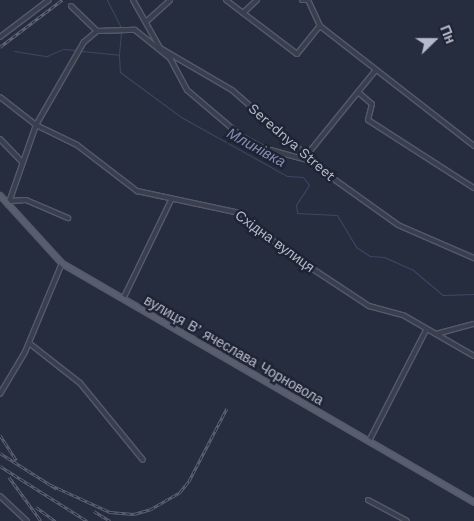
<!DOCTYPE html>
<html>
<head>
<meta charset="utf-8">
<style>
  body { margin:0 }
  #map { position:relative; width:474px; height:521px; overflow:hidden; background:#262d3f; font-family:"Work Sans",sans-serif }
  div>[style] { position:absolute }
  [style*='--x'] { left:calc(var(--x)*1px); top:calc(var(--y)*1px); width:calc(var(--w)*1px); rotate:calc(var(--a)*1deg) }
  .stream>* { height:1px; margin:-0.5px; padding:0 0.5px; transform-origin:0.5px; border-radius:0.5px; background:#3d4866 }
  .roads { filter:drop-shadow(1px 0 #555a69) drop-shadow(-1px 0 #555a69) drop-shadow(0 1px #555a69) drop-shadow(0 -1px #555a69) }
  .minor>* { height:4px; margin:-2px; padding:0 2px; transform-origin:2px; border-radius:2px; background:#3a3f4f }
  .major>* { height:4.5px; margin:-2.25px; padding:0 2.25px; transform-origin:2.25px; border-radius:2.25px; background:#585e6e }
  .rail>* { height:3px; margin-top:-1.5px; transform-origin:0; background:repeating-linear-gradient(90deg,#1f2434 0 4px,#5d6375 0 8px); box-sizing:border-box; border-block:1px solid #5d6375 }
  span { translate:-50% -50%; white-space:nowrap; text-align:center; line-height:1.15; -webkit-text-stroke:5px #1f2434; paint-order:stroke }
  .street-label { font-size:14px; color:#b7bbc9 }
  .water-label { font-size:15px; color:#808daf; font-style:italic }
  .north { position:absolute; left:409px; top:15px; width:50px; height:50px; -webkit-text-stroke:4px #1f2434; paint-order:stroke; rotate:68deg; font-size:14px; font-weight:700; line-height:20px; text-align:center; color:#b7bbc9 }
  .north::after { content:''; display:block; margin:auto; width:18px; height:22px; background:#b7bbc9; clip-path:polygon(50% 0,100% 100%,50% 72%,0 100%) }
</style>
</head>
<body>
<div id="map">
  <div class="stream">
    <div style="--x:107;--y:0;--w:31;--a:63"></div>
    <div style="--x:14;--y:51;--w:33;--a:9"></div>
    <div style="--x:47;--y:56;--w:17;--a:-24"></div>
    <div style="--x:63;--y:49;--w:15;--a:4"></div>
    <div style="--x:82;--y:51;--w:37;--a:6"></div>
    <div style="--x:119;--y:55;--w:17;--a:87"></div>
    <div style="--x:120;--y:72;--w:76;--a:36.4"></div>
    <div style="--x:181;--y:117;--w:121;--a:29.1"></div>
    <div style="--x:287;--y:176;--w:16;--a:4"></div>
    <div style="--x:303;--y:177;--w:10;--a:53"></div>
    <div style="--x:309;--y:185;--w:24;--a:123"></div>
    <div style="--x:296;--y:205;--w:8;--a:83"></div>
    <div style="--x:297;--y:213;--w:40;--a:2.9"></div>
    <div style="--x:337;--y:215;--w:37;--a:59"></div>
    <div style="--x:356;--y:247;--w:17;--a:33"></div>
    <div style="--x:370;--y:256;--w:14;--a:4"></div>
    <div style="--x:384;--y:257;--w:32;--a:24"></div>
    <div style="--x:413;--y:270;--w:39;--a:40"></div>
    <div style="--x:443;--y:295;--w:31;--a:-2"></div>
    <div style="--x:119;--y:55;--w:23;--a:-85"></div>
  </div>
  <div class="roads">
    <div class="minor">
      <div style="--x:133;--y:0;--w:55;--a:60.6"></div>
      <div style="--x:160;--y:48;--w:83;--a:30.3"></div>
      <div style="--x:232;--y:90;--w:132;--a:41.3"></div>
      <div style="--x:331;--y:177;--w:82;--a:35.6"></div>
      <div style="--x:398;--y:225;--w:83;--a:23.5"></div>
      <div style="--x:226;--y:0;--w:89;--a:37.3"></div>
      <div style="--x:297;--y:54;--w:36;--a:-51"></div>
      <div style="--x:302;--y:0;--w:6;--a:0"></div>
      <div style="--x:308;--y:0;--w:29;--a:65"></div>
      <div style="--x:320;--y:26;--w:195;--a:37.9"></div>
      <div style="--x:71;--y:6;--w:36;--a:44"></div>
      <div style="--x:243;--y:13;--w:19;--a:-43"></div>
      <div style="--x:147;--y:21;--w:31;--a:-42"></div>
      <div style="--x:0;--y:37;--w:61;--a:-37.1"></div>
      <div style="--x:358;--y:92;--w:18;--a:41"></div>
      <div style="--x:372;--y:104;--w:16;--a:104"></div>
      <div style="--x:368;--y:120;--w:126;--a:32.7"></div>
      <div style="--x:0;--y:97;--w:46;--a:37.9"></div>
      <div style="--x:36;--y:125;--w:46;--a:26"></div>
      <div style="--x:77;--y:145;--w:76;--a:37.5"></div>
      <div style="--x:137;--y:191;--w:105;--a:12.1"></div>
      <div style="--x:240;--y:213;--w:57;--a:40.1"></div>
      <div style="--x:284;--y:250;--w:102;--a:33.4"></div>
      <div style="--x:369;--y:306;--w:35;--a:15"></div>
      <div style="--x:403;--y:315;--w:82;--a:30"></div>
      <div style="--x:0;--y:139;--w:32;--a:46"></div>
      <div style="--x:306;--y:156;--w:111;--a:-50.9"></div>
      <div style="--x:10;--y:201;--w:16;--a:-4"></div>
      <div style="--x:26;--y:200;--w:46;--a:23.2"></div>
      <div style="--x:8;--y:205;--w:85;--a:-70.7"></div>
      <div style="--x:36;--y:125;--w:96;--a:-60"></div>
      <div style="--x:84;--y:42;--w:17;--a:-40"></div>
      <div style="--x:97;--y:31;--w:38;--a:-2"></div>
      <div style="--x:135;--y:30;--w:45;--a:38.7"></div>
      <div style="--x:170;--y:58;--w:36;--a:62"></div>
      <div style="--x:187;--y:90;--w:71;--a:40.4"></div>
      <div style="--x:241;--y:136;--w:25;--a:29"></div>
      <div style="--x:263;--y:148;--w:50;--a:15.2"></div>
      <div style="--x:123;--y:299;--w:110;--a:-64.1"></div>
      <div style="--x:436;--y:334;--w:39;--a:-15"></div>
      <div style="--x:29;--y:343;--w:65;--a:38.1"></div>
      <div style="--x:80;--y:383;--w:99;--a:50.7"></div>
      <div style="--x:0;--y:394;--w:49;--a:-59.2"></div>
      <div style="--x:25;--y:352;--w:96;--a:-67.4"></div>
      <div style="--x:369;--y:441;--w:125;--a:-62.8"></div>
      <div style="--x:0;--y:496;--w:37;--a:43"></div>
      <div style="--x:368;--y:500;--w:44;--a:28.3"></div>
    </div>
    <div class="major">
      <div style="--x:0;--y:195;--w:92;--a:47.6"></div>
      <div style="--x:62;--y:263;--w:476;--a:30.1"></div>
    </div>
  </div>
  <div class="rail">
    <div style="--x:0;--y:47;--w:78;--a:-37.2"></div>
    <div style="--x:0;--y:435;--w:30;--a:57"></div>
    <div style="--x:0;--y:453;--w:67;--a:32.3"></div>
    <div style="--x:0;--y:466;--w:103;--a:32.3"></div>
    <div style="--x:9;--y:477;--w:54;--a:54"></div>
    <div style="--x:51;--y:485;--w:65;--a:24.6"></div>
    <div style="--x:110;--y:512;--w:24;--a:5"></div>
    <div style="--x:134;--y:514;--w:18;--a:-16"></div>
    <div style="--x:151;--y:509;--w:34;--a:-30"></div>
    <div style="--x:180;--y:492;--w:14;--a:-51"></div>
    <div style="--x:189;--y:481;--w:82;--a:-62.5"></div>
    <div style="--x:36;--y:507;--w:24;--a:36"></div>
    <div style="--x:94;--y:511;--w:19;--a:32"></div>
  </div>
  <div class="street-label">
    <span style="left:292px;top:142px;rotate:41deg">Serednya Street</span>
    <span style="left:275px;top:241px;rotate:36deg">Східна вулиця</span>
    <span style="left:234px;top:350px;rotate:30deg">вулиця Вʼячеслава Чорновола</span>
  </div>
  <div class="water-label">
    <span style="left:256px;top:148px;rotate:29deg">Млинівка</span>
  </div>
  <div class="north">Пн</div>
</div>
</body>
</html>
